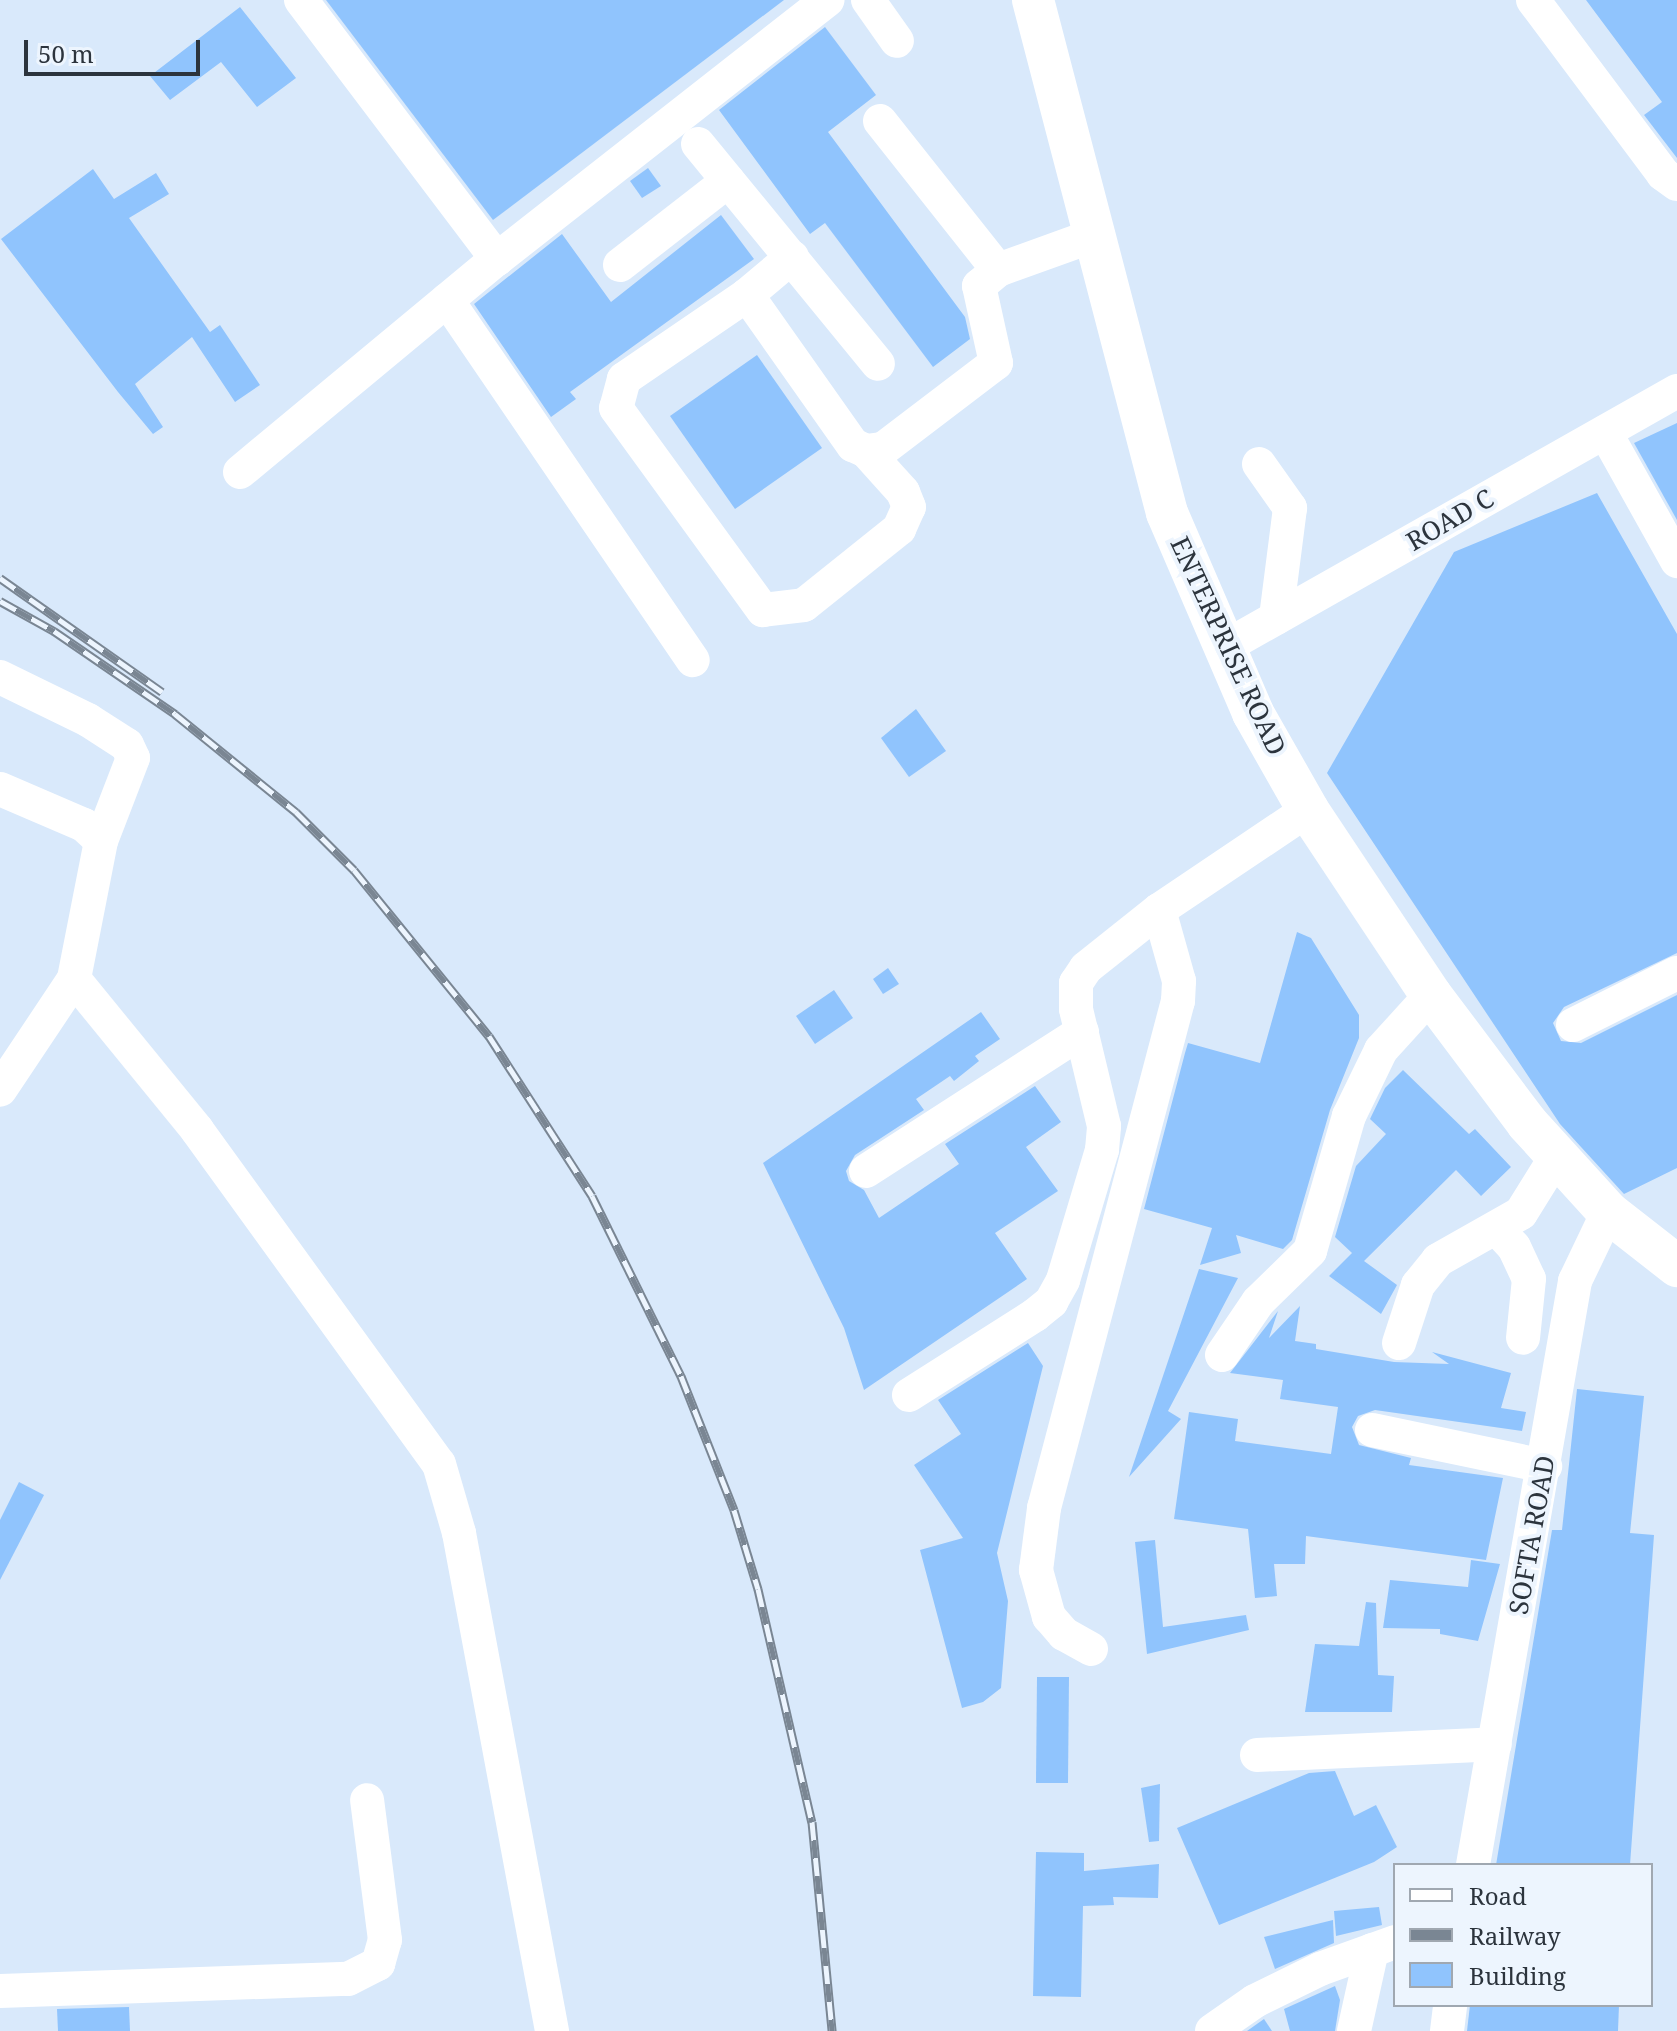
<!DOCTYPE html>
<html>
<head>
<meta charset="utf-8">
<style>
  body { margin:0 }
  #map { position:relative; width:1677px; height:2031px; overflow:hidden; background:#d9e9fb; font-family:"Noto Serif",serif }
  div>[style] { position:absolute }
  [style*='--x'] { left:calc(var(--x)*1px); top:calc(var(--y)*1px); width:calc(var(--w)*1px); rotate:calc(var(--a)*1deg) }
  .building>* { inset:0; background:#90c4fd }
  .minor>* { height:34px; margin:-17px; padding:0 17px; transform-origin:17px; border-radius:17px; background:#fff }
  .major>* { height:42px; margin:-21px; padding:0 21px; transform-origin:21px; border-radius:21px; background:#fff }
  .rail>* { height:9px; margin-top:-4.5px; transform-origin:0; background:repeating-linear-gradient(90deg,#edf5fe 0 18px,#7a8693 0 36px); box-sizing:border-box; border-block:2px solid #7a8693 }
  span { translate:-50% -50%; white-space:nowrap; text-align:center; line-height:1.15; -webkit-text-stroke:8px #edf5fe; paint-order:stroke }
  .street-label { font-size:26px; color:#2c343d }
  .legend { position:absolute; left:1393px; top:1863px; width:260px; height:144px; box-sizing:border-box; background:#edf5fe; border:2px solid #a0a8b1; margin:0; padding:10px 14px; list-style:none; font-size:24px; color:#2c343d }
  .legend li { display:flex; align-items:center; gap:16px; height:40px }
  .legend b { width:40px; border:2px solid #a0a8b1 }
  .scale { position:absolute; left:24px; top:40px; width:176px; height:36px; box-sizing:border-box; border:4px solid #2c343d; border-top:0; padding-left:10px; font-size:24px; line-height:28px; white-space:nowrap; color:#2c343d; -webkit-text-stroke:6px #edf5fe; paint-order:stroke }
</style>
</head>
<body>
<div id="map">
  <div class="building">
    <div style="clip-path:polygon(326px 0,784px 0,493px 220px)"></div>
    <div style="clip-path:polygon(1586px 0,1677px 0,1677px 158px,1644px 115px,1662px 102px)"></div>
    <div style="clip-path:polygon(240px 7px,296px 78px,257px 107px,221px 62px,170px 100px,150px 76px)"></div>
    <div style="clip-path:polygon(825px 27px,876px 95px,828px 132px,965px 317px,970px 339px,933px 367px,825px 223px,810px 234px,719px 110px)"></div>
    <div style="clip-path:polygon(648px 168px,661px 186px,642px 198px,630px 181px)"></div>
    <div style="clip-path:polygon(93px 169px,114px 199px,156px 173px,169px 194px,129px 218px,210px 332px,220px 325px,260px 385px,235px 402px,192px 337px,135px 384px,163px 427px,153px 434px,118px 392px,1px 239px)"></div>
    <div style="clip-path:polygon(721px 215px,754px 259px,570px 392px,576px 399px,551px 417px,474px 304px,562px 234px,611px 302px)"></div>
    <div style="clip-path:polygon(757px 355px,822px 448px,735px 509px,670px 416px)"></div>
    <div style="clip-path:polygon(1677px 423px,1677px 520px,1634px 443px)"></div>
    <div style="clip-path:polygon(1597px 493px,1677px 634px,1677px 953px,1564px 1007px,1553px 1023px,1561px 1041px,1581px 1043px,1677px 995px,1677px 1168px,1624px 1194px,1560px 1124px,1327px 773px,1454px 552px)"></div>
    <div style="clip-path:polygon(916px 709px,946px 751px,909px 777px,881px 738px)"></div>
    <div style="clip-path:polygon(1297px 932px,1311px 938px,1359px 1015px,1359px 1038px,1330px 1110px,1292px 1240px,1283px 1249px,1236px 1235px,1241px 1253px,1200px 1265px,1212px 1228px,1144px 1209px,1185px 1053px,1188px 1043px,1260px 1063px)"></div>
    <div style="clip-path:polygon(888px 968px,899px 984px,883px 994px,873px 979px)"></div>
    <div style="clip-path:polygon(834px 990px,853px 1018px,815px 1044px,796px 1016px)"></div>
    <div style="clip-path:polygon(981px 1012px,1000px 1039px,975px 1056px,979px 1061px,954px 1081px,950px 1076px,916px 1099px,924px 1110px,855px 1155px,846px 1171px,849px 1181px,864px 1190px,879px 1218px,959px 1164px,945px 1144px,1035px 1086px,1061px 1122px,1026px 1147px,1058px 1191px,995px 1233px,1027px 1279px,864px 1390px,844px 1328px,763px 1163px)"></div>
    <div style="clip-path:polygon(1403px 1070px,1469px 1134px,1475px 1129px,1511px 1167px,1481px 1196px,1456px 1170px,1364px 1261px,1397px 1285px,1381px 1314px,1329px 1276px,1352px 1253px,1335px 1237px,1356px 1166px,1386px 1134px,1370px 1119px,1385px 1088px)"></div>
    <div style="clip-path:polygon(1199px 1269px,1238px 1278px,1168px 1411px,1181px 1419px,1129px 1477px)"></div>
    <div style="clip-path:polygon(1300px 1306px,1295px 1341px,1316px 1344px,1316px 1349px,1394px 1362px,1449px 1364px,1432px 1352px,1511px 1373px,1501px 1408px,1526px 1412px,1522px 1431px,1375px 1410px,1358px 1416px,1352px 1427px,1359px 1445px,1411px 1458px,1409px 1465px,1503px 1478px,1486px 1560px,1306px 1536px,1305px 1564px,1274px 1564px,1277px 1596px,1255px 1598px,1248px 1529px,1174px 1519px,1189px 1412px,1238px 1419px,1235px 1441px,1331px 1454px,1338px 1407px,1280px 1399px,1283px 1380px,1230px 1373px,1278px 1311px,1269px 1338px)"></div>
    <div style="clip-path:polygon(1028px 1343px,1043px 1366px,997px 1553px,1008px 1601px,1001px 1688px,983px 1702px,962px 1708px,920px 1550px,963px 1538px,914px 1465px,961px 1434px,938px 1400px)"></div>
    <div style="clip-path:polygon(1577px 1389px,1644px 1396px,1630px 1533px,1654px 1535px,1630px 1865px,1496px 1865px,1552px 1530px,1562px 1530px)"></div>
    <div style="clip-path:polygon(19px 1482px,44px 1495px,0 1580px,0 1520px)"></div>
    <div style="clip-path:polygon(1155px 1540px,1163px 1627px,1246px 1615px,1249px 1630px,1147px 1654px,1135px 1542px)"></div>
    <div style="clip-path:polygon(1471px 1560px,1500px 1564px,1478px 1641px,1440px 1634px,1440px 1629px,1383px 1628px,1390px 1580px,1468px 1587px)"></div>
    <div style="clip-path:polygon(1366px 1602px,1376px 1603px,1378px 1675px,1394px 1676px,1392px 1712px,1305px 1712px,1315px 1644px,1359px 1646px)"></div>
    <div style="clip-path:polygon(1037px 1677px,1069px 1677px,1068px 1783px,1036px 1783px)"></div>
    <div style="clip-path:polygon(1335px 1771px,1354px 1816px,1376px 1805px,1397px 1847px,1374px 1862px,1219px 1925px,1177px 1828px,1309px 1773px)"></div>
    <div style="clip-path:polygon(1160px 1784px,1159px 1841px,1149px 1842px,1141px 1788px)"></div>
    <div style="clip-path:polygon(1036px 1852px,1084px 1853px,1084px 1871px,1159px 1864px,1158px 1898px,1113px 1897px,1114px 1905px,1083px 1906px,1081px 1997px,1033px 1996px)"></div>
    <div style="clip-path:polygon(1379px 1907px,1382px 1925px,1336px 1936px,1334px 1911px)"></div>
    <div style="clip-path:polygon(1333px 1920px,1334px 1943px,1275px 1969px,1264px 1937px)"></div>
    <div style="clip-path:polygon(1335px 1986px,1340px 2000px,1335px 2031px,1290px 2031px,1284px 2009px)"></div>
    <div style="clip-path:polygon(1470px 2005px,1619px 2005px,1618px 2031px,1467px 2031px)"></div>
    <div style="clip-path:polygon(129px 2007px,130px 2031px,58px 2031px,57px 2009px)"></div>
    <div style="clip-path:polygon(1264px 2019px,1272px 2031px,1247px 2031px)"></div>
  </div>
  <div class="minor">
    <div style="--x:301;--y:0;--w:325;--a:52.9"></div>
    <div style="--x:868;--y:0;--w:50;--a:54.7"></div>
    <div style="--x:1533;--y:0;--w:217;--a:53.2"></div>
    <div style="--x:1663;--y:174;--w:17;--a:36"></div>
    <div style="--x:880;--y:121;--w:190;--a:51.6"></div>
    <div style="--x:698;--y:144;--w:284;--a:50.7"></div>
    <div style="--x:792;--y:257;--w:59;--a:139.8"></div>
    <div style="--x:747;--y:295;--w:149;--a:145.7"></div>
    <div style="--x:624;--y:379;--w:30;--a:105"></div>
    <div style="--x:616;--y:408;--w:250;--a:54"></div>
    <div style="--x:763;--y:610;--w:41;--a:-7"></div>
    <div style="--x:804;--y:605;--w:122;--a:-38.7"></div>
    <div style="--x:899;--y:529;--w:24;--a:-66"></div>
    <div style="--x:909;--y:507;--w:16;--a:-112"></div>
    <div style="--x:903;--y:492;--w:55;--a:-132.1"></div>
    <div style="--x:620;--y:265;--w:137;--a:-37.9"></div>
    <div style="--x:747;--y:295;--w:184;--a:54.8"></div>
    <div style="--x:853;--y:445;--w:14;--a:25"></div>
    <div style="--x:866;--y:451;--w:17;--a:-7"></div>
    <div style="--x:883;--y:449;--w:142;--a:-37.3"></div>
    <div style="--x:996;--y:363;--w:79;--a:-102.4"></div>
    <div style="--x:979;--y:286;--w:25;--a:-40"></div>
    <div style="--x:998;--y:270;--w:106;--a:-19.8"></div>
    <div style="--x:447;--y:300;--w:436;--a:55.7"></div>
    <div style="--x:1605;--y:432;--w:148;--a:60.8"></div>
    <div style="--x:1259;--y:464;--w:54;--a:54.8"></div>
    <div style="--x:1290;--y:508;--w:111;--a:97.3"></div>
    <div style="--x:240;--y:472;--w:334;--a:-39.7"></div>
    <div style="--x:497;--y:259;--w:420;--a:-38.1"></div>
    <div style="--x:1223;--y:648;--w:522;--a:-29.51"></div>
    <div style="--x:0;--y:677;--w:98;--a:26"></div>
    <div style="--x:88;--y:720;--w:46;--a:32.7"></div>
    <div style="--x:127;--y:745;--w:14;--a:65"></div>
    <div style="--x:133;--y:758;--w:89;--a:111.1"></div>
    <div style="--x:101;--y:841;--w:141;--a:101.1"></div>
    <div style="--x:74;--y:979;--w:133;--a:123.7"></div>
    <div style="--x:0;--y:789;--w:91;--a:23.2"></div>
    <div style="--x:84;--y:825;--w:23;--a:43"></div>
    <div style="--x:74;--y:979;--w:195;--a:50.8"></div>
    <div style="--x:197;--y:1130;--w:412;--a:54.1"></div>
    <div style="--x:439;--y:1464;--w:72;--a:73.8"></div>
    <div style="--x:459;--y:1533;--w:507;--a:79.42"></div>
    <div style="--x:1573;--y:1025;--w:116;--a:-26.6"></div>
    <div style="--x:866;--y:1171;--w:257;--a:-32.8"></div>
    <div style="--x:1498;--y:1230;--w:23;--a:47"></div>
    <div style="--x:1514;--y:1247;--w:35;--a:65"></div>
    <div style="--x:1529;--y:1279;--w:59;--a:95.8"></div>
    <div style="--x:1399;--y:1343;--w:61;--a:-71.9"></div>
    <div style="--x:1418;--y:1285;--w:32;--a:-51"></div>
    <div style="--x:1438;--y:1260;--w:95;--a:-29.5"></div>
    <div style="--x:1521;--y:1213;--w:68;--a:-58.2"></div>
    <div style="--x:1222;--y:1355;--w:64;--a:-55.8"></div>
    <div style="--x:1258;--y:1302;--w:73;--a:-44.4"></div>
    <div style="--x:1310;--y:1251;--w:141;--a:-73.9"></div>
    <div style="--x:1349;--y:1116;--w:73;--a:-64.1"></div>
    <div style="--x:1381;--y:1050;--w:74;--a:-47.7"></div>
    <div style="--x:909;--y:1395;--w:149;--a:-32.4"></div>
    <div style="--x:1035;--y:1315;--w:21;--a:-39"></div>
    <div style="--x:1051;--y:1302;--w:25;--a:-61"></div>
    <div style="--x:1063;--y:1280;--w:136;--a:-73.3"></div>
    <div style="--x:1102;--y:1150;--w:24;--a:-85"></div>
    <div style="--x:1104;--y:1126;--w:120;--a:-103.5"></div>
    <div style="--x:1076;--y:1009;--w:26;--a:-90"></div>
    <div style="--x:1076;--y:983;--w:18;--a:-56"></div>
    <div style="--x:1086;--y:968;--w:93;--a:-38.5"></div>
    <div style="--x:1159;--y:910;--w:179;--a:-33.9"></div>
    <div style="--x:1372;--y:1430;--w:177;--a:11.8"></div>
    <div style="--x:1091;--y:1649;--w:31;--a:-151"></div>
    <div style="--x:1064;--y:1634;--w:23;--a:-131"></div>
    <div style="--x:1049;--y:1617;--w:49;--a:-105.5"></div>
    <div style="--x:1036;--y:1570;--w:63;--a:-82.6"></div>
    <div style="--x:1044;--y:1508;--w:524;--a:-75.2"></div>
    <div style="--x:1178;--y:1001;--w:20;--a:-87"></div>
    <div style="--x:1179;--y:981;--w:74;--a:-105.7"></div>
    <div style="--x:1257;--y:1755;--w:238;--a:-2.6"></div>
    <div style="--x:1473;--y:1865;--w:593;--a:-80.09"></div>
    <div style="--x:1575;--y:1281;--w:76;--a:-64.4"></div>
    <div style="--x:0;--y:1991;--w:348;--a:-2"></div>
    <div style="--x:348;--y:1979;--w:34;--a:-27"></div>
    <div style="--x:378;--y:1964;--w:25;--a:-74"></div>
    <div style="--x:385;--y:1940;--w:141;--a:-97.3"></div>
    <div style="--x:1212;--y:2031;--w:52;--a:-34.9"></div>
    <div style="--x:1255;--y:2001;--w:72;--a:-26.2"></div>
    <div style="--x:1320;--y:1969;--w:80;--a:-19.8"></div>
    <div style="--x:1354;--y:2031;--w:83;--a:-77.5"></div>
    <div style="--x:1447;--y:2031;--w:26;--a:-83"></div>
  </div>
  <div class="major">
    <div style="--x:1033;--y:0;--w:530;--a:75.36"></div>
    <div style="--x:1167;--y:513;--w:218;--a:66.7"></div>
    <div style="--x:1253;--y:713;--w:112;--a:60.4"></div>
    <div style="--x:1308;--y:810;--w:222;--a:56.4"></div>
    <div style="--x:1431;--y:995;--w:160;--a:53.1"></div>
    <div style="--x:1527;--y:1123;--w:120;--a:47.7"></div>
    <div style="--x:1608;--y:1212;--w:88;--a:38"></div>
  </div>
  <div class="rail">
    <div style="--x:0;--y:578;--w:198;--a:35.1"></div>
    <div style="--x:0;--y:601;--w:62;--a:29.1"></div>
    <div style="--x:54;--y:631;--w:147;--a:34.4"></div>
    <div style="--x:175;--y:714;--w:156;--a:39"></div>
    <div style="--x:296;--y:812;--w:82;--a:45"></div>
    <div style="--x:354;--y:870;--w:214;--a:50.9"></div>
    <div style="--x:489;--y:1036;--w:190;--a:57.2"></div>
    <div style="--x:592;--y:1196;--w:201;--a:63.7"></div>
    <div style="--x:681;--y:1376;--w:144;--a:68.4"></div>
    <div style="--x:734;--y:1510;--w:83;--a:73.1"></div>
    <div style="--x:758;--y:1589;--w:239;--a:77"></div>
    <div style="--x:812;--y:1822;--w:210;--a:84.5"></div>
  </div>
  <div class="street-label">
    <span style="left:1450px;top:520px;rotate:-30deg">ROAD C</span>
    <span style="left:1228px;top:646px;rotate:65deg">ENTERPRISE ROAD</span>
    <span style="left:1532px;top:1535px;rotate:-80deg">SOFTA ROAD</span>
  </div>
  <ul class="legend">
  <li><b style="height:10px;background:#fff"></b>Road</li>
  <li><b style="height:10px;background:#7a8693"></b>Railway</li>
  <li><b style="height:22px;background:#90c4fd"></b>Building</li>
  </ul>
  <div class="scale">50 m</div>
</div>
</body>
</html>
